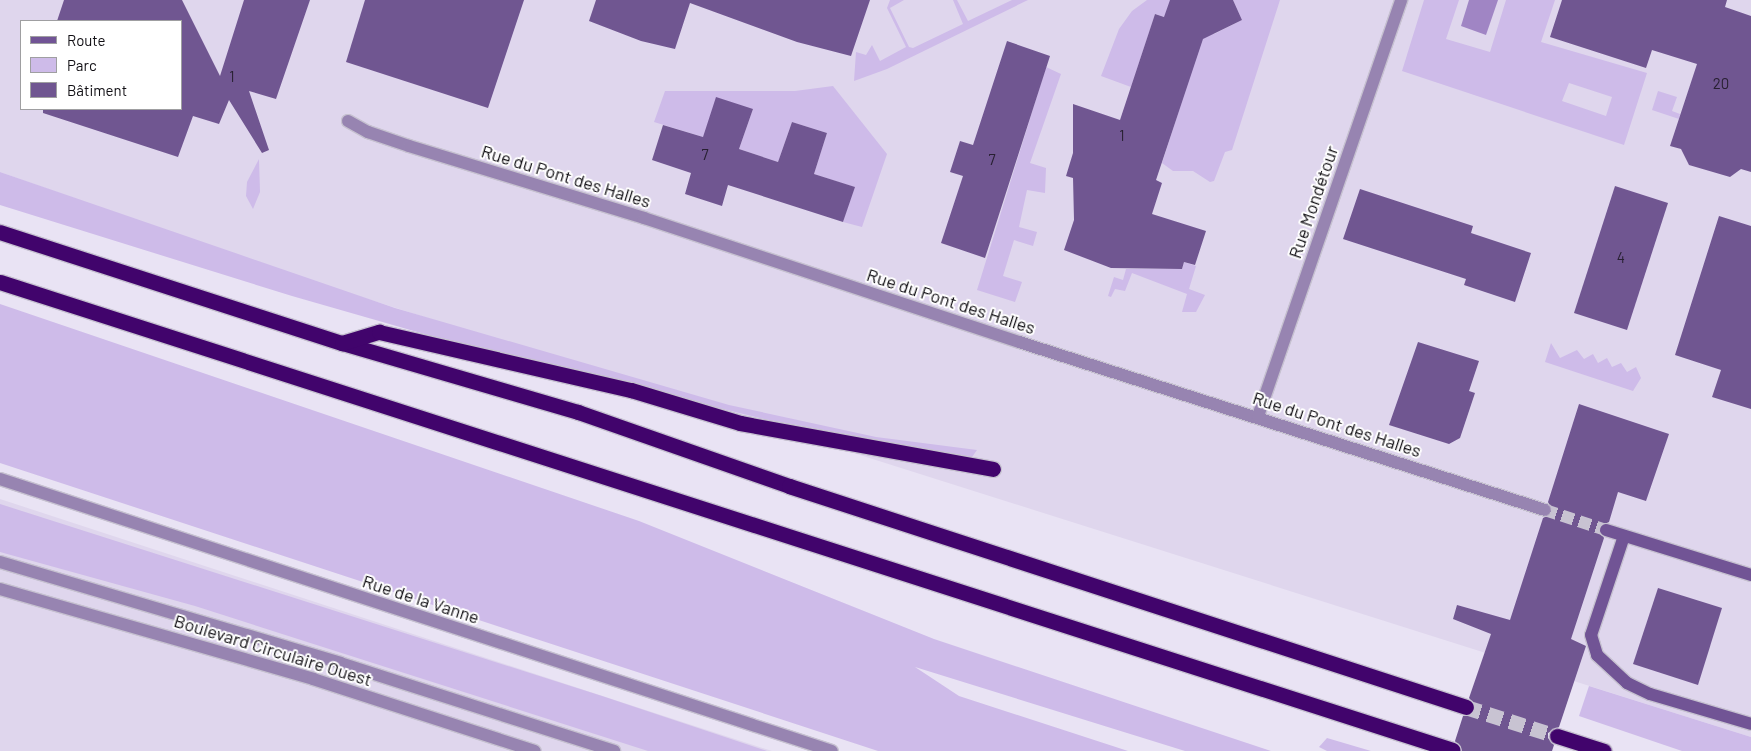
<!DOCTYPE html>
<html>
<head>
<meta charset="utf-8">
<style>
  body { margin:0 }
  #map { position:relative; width:1751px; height:751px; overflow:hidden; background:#e9e3f4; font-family:Barlow,sans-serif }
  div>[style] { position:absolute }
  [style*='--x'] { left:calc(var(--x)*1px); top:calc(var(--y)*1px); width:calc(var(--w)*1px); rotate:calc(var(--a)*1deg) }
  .built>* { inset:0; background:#dfd6ed }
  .green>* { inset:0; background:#cebbe9 }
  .water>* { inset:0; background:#a085c4 }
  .building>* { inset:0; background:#705691 }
  .street-tunnel>* { height:12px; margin-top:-6px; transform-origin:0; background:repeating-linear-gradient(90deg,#c8c3d2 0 12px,transparent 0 18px) }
  .highway-tunnel>* { height:15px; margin-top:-7.5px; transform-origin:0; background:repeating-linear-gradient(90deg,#c8c3d2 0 15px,transparent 0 23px) }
  .roads { filter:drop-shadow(1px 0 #c6c1d0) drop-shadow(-1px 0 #c6c1d0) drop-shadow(0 1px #c6c1d0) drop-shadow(0 -1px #c6c1d0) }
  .street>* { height:12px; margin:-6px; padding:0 6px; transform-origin:6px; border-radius:6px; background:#9784b1 }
  .secondary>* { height:12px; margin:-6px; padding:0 6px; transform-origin:6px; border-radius:6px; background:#715495 }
  .highway>* { height:15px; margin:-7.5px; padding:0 7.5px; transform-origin:7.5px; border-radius:7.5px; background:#41046c }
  span { translate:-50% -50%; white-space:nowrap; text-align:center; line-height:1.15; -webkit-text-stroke:4px #fff; paint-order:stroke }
  .number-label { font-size:15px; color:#282032 }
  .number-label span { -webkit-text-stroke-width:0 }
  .street-label { font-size:18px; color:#100e13 }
  .legend { position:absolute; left:20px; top:20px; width:162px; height:90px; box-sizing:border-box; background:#fff; border:1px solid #9f9fa1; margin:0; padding:6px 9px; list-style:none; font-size:15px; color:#100e13 }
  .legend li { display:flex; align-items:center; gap:10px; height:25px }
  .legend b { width:25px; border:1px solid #9f9fa1 }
</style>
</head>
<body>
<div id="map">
  <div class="built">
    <div style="clip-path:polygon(evenodd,0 0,1751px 0,1751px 737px,298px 277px,0 172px,0 0,21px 21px,181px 21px,181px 109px,21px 109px,21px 21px)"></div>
    <div style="clip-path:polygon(0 499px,624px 703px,772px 751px,0 751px)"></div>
  </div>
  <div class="green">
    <div style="clip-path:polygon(890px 0,904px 0,890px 8px,909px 47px,913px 48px,963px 24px,953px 0,957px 0,968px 21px,1012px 0,1028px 0,887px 69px,854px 81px,856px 52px,866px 55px,872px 45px,880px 61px,906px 47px,887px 8px)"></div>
    <div style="clip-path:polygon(1147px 0,1192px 0,1177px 21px,1155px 14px,1131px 87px,1101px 76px,1119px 29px,1132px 11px)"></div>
    <div style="clip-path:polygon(1233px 0,1280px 0,1232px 150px,1225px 152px,1214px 181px,1210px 182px,1193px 171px,1173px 171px,1162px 163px,1205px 30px,1214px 34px,1242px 20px)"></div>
    <div style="clip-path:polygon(evenodd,1424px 0,1459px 0,1446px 39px,1490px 52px,1506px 0,1555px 0,1541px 42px,1647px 73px,1624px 145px,1402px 71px,1424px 0,1569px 83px,1612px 97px,1606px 116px,1562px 101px,1569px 83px)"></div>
    <div style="clip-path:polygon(1046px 67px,1061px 74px,1030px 163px,1046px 168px,1045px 193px,1027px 190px,1019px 227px,1037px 232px,1033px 246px,1014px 240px,1003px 276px,1022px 282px,1015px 302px,977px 290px)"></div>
    <div style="clip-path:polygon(833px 86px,887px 154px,862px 227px,843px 222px,854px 187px,814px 174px,827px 133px,792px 122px,778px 162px,739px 149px,753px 109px,703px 137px,654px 122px,665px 91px,795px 91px)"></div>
    <div style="clip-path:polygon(1658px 91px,1677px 97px,1672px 111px,1680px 114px,1679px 119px,1652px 110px)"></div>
    <div style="clip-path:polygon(259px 159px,260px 192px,253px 209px,246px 196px,247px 182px)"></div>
    <div style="clip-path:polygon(0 172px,395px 308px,729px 405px,876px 437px,977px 450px,972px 457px,764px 419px,480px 350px,292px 296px,0 205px)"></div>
    <div style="clip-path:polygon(1184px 262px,1196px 266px,1189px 289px,1205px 295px,1196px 312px,1182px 312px,1187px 294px,1132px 273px,1125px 291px,1115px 289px,1111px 297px,1108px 296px,1114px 277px,1123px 280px,1126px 269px,1182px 269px)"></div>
    <div style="clip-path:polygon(0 304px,639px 521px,934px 639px,1271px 751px,1185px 751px,915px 667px,959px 696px,1128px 751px,878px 751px,0 463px)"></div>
    <div style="clip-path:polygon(1551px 343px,1560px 358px,1577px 350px,1584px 359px,1593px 354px,1598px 363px,1607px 358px,1612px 367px,1621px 363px,1627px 372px,1636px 367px,1641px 378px,1633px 391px,1545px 362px)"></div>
    <div style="clip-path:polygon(0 504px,602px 696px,767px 751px,648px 751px,195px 606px,0 552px)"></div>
    <div style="clip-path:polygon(1589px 686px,1751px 737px,1751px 751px,1682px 751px,1579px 716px)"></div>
    <div style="clip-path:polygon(1327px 738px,1371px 751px,1327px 751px,1319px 747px)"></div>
  </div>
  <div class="water">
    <div style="clip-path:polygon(1469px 0,1498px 0,1486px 35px,1461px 26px)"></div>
  </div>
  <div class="building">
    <div style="clip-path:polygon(64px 0,182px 0,220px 76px,244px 0,310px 0,276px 99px,249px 91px,269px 150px,262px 153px,229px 100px,219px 124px,193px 116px,178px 157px,43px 113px,43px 109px,181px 109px,181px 21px,57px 21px)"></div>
    <div style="clip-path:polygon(365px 0,524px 0,488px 108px,346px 62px)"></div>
    <div style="clip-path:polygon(596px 0,870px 0,851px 56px,797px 42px,690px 3px,675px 49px,641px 41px,589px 21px)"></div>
    <div style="clip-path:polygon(1170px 0,1233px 0,1242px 20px,1203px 39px,1156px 180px,1162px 183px,1152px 214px,1206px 231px,1195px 265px,1184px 262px,1182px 269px,1111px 268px,1064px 250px,1074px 220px,1073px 178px,1066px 176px,1073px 153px,1073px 104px,1120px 120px,1155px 14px,1164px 17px)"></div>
    <div style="clip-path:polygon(1562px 0,1727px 0,1725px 7px,1751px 16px,1751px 172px,1741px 169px,1730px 177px,1689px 165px,1681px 149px,1670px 146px,1697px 64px,1652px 50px,1646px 68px,1550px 37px)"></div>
    <div style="clip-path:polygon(1007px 41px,1050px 56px,985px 258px,941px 243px,963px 176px,950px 172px,960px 141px,973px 145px)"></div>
    <div style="clip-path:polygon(716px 97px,753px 109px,739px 149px,778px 162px,792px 122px,827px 133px,814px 174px,855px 187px,843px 222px,728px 185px,722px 206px,685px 194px,691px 173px,652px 160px,663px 125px,703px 137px)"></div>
    <div style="clip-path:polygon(1615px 186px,1668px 203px,1627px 330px,1574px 313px)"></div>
    <div style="clip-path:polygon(1360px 189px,1473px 226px,1471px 233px,1531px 253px,1515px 302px,1464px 285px,1466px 279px,1343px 239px)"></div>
    <div style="clip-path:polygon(1719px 216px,1751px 226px,1751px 409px,1712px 397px,1721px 370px,1675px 355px)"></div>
    <div style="clip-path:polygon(1418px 342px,1479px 361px,1469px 391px,1475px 393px,1460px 438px,1449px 444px,1389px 425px)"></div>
    <div style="clip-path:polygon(1579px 404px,1669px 434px,1646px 501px,1618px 492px,1609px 522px,1598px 527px,1604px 538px,1571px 639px,1586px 646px,1559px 727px,1548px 733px,1548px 738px,1554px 745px,1552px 751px,1461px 751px,1455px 741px,1463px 716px,1468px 716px,1475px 710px,1475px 705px,1469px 698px,1491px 634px,1453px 619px,1457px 605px,1510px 620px,1543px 518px,1553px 513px,1548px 502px)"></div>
    <div style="clip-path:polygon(1658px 588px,1722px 608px,1698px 685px,1633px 664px)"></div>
  </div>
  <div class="street-tunnel">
    <div style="--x:1545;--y:510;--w:64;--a:18.2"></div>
  </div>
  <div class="highway-tunnel">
    <div style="--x:1466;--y:707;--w:96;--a:17.7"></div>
  </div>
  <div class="roads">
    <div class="street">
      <div style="--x:348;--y:121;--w:23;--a:29"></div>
      <div style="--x:368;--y:132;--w:43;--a:18.9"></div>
      <div style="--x:409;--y:146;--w:246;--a:17"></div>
      <div style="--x:644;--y:218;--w:395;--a:18.3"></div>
      <div style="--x:1019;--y:342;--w:552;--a:17.71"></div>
      <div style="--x:1258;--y:416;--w:440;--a:-71"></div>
      <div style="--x:0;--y:479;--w:875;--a:18.1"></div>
      <div style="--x:0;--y:562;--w:355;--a:16.5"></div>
      <div style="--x:340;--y:663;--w:288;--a:17.8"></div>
      <div style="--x:0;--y:589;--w:326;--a:16"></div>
      <div style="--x:313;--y:679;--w:233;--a:18"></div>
    </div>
    <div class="secondary">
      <div style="--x:1606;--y:530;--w:152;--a:17.2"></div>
      <div style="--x:1624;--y:536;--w:104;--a:108.4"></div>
      <div style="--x:1591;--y:635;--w:21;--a:73"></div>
      <div style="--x:1597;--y:655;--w:41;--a:43"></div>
      <div style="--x:1627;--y:683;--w:25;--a:26"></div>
      <div style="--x:1650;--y:694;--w:105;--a:16.5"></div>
    </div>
    <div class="highway">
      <div style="--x:0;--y:232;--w:360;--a:18"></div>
      <div style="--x:342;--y:343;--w:246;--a:16.3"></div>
      <div style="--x:578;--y:412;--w:224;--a:19.3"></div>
      <div style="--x:789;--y:486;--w:712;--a:18.08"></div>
      <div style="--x:0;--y:282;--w:1526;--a:17.86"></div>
      <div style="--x:342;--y:343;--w:39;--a:-17"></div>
      <div style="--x:379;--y:332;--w:259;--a:13"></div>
      <div style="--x:631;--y:390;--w:114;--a:16.8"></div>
      <div style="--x:740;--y:423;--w:257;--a:10.3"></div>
      <div style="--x:1557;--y:736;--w:49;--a:17.7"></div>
    </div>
  </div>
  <div class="number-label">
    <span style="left:232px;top:77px">1</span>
    <span style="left:1721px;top:84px">20</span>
    <span style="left:1122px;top:136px">1</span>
    <span style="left:705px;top:155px">7</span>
    <span style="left:992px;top:160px">7</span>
    <span style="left:1621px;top:258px">4</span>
  </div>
  <div class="street-label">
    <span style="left:566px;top:176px;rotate:17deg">Rue du Pont des Halles</span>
    <span style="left:1313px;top:202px;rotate:-71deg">Rue Mondétour</span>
    <span style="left:951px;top:301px;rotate:18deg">Rue du Pont des Halles</span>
    <span style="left:1337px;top:424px;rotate:18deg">Rue du Pont des Halles</span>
    <span style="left:421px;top:599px;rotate:18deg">Rue de la Vanne</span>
    <span style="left:273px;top:650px;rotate:17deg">Boulevard Circulaire Ouest</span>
  </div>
  <ul class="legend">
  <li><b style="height:6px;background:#715495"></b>Route</li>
  <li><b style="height:14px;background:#cebbe9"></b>Parc</li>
  <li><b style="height:14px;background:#705691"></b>Bâtiment</li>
  </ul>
</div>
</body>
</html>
